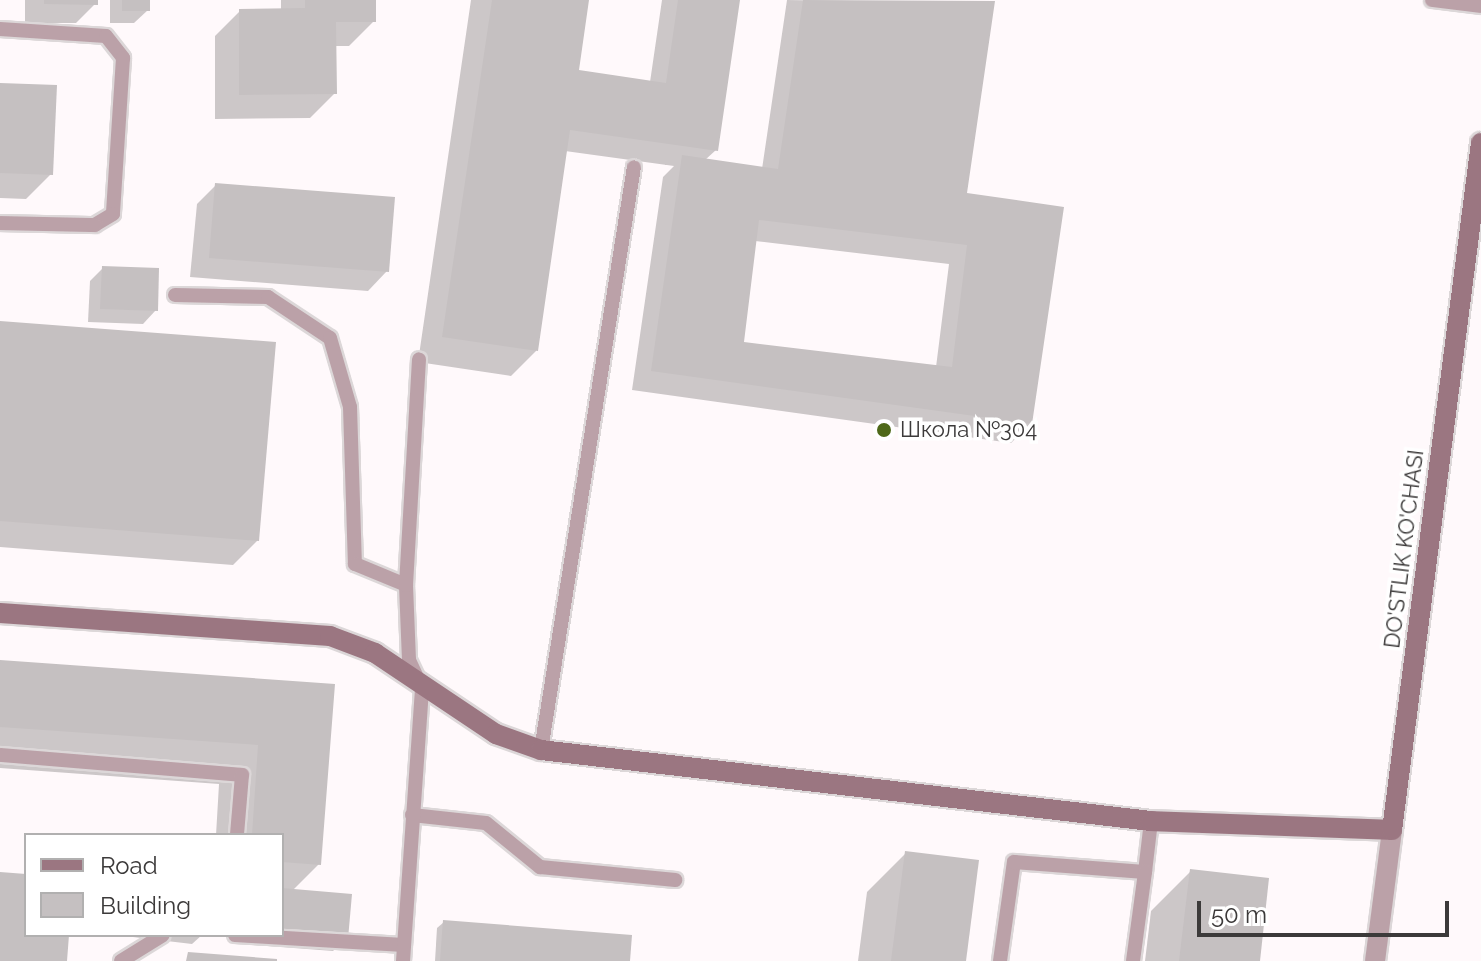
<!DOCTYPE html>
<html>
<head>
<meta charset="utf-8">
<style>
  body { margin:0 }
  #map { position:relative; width:1481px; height:961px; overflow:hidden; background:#fff9fb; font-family:Raleway,sans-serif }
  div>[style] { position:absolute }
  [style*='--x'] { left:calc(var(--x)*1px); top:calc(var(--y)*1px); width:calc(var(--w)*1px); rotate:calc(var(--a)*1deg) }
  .shadow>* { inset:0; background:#0003 }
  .building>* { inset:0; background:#c5c0c1 }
  .roads { filter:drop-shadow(2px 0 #dcd7d8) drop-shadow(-2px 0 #dcd7d8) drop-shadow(0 2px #dcd7d8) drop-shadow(0 -2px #dcd7d8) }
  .lane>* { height:14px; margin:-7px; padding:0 7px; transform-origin:7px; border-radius:7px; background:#bba1a8 }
  .street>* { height:20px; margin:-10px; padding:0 10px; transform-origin:10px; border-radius:10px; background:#bba1a8 }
  .secondary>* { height:20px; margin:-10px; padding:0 10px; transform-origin:10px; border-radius:10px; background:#9b7681 }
  .dots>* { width:22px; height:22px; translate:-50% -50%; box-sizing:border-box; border:4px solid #fff; border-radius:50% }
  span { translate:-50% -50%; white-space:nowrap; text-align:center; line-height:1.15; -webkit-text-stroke:7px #fff; paint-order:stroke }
  .poi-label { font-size:22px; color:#3c3a3a }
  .left { translate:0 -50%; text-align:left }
  .street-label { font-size:22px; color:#3c3a3a }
  .legend { position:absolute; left:24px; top:833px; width:260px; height:104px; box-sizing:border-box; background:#fff; border:2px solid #b1b0b0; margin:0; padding:10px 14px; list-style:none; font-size:24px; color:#3c3a3a }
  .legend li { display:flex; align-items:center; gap:16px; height:40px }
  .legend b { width:40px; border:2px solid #b1b0b0 }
  .scale { position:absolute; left:1197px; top:901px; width:252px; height:36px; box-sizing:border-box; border:4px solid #3c3a3a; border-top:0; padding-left:10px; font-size:24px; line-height:28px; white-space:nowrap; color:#3c3a3a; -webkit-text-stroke:6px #fff; paint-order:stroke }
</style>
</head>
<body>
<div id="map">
  <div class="shadow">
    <div style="clip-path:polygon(25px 0,95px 0,95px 4px,76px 23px,25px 23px)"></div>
    <div style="clip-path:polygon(110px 0,148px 0,148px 10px,134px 23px,110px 23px)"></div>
    <div style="clip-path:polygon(281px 0,374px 0,374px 21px,349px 46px,334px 46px,335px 93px,310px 118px,215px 119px,215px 36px,240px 11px,281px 11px)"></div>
    <div style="clip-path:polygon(evenodd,471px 0,587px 0,576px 76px,650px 82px,662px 0,738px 0,716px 150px,705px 160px,762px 169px,787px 0,992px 3px,964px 194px,1030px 424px,1011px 443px,632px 390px,663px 177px,674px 166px,565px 151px,536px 351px,511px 376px,418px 362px,471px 0,755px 241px,949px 264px,936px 367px,742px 344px,755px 241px)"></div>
    <div style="clip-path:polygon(0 85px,51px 174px,26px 199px,0 198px)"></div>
    <div style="clip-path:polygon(216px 185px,387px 271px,368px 291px,190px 277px,197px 204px)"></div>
    <div style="clip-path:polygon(103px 268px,156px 310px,143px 324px,88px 322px,90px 281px)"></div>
    <div style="clip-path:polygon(0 323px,258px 540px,233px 565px,0 547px)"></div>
    <div style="clip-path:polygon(0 662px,332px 686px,319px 864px,292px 891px,346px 938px,333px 951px,254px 945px,255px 935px,282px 935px,282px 835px,216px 835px,219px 784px,0 768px)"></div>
    <div style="clip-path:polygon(906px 853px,964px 961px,858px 961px,867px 892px)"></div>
    <div style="clip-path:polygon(1191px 871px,1258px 961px,1145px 961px,1151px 911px)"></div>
    <div style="clip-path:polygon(444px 922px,628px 961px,435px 961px,437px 928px)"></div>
    <div style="clip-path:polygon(116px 935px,202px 935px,192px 944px)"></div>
  </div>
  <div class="building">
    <div style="clip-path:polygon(44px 0,98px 0,98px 5px,44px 4px)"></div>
    <div style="clip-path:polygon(122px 0,150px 0,150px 11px,122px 11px)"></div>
    <div style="clip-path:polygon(305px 0,376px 0,376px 22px,336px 22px,337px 94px,239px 95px,239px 9px,305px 8px)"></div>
    <div style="clip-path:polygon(492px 0,589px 0,579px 70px,666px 83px,678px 0,740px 0,718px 151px,570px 130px,538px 351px,442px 337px)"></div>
    <div style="clip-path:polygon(evenodd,803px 0,995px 1px,967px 193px,1064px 207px,1032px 424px,651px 371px,682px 155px,778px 169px,803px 0,759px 220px,967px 245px,952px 367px,744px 342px,759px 220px)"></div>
    <div style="clip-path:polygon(0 83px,57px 85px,53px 175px,0 173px)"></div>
    <div style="clip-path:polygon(215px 183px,395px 197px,389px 272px,209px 258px)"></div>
    <div style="clip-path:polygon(102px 266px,159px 268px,158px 311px,100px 309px)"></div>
    <div style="clip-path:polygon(0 321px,276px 342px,259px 541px,0 521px)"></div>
    <div style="clip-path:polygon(0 660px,335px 684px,321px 865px,282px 862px,282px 835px,252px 835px,258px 745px,0 727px)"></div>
    <div style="clip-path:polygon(905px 851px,979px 860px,966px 961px,891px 961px)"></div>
    <div style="clip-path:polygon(1190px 869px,1269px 878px,1260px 961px,1179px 961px)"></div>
    <div style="clip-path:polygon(0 872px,26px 874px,26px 935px,69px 935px,67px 961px,0 961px)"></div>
    <div style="clip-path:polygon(282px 888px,352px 894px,348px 939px,282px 934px)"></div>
    <div style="clip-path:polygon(443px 920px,632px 935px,630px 961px,440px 961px)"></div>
    <div style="clip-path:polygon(188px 952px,277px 959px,277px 961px,186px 961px)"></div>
  </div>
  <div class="roads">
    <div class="lane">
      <div style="--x:1432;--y:0;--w:49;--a:7"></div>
      <div style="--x:0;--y:29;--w:106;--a:3.8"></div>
      <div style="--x:106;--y:36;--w:28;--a:52"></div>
      <div style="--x:123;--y:58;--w:156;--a:93.7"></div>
      <div style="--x:113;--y:214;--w:21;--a:149"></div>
      <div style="--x:95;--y:225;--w:95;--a:-178.8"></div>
      <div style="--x:175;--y:295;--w:93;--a:1.2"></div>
      <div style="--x:268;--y:297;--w:74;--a:33.5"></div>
      <div style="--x:330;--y:338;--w:72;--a:73.8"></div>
      <div style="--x:350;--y:407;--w:157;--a:88.2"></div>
      <div style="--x:355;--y:564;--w:55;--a:22.4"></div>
      <div style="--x:541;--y:750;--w:590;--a:-80.94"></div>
      <div style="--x:0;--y:755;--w:243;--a:4.7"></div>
      <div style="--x:242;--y:775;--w:60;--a:94.8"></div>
      <div style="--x:412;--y:815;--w:74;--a:6.2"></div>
      <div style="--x:486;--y:823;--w:70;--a:39.2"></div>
      <div style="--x:540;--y:867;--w:136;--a:5.5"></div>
      <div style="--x:235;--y:935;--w:169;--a:3.4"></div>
      <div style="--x:121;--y:961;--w:49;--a:-31.8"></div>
      <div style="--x:403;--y:961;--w:274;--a:-86"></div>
      <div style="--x:422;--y:688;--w:31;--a:-115"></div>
      <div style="--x:409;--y:660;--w:75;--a:-92.3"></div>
      <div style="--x:406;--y:585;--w:226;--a:-86.7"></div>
      <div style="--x:1000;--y:961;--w:100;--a:-82"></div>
      <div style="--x:1014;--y:862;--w:131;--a:4.4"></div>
      <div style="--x:1145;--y:872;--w:51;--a:-83.3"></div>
      <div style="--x:1133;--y:961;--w:90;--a:-82.3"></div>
    </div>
    <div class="street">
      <div style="--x:1375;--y:961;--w:132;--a:-82.6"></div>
    </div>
    <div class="secondary">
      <div style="--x:0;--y:613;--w:331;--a:4"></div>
      <div style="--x:330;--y:636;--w:48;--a:20.7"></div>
      <div style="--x:375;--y:653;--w:146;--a:33.8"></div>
      <div style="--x:496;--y:734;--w:48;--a:19.6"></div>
      <div style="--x:541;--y:750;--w:614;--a:6.64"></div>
      <div style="--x:1151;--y:821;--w:241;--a:2.1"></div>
      <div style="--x:1392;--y:830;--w:693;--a:-82.62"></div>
    </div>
  </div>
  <div class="dots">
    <div style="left:884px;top:430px;background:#4e6819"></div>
  </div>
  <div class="poi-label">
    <span class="left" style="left:900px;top:430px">Школа №304</span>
  </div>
  <div class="street-label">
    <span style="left:1404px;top:549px;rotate:-83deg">DO'STLIK KO'CHASI</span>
  </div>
  <ul class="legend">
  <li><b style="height:10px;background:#9b7681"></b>Road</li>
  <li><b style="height:22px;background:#c5c0c1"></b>Building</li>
  </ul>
  <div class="scale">50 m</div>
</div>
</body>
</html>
